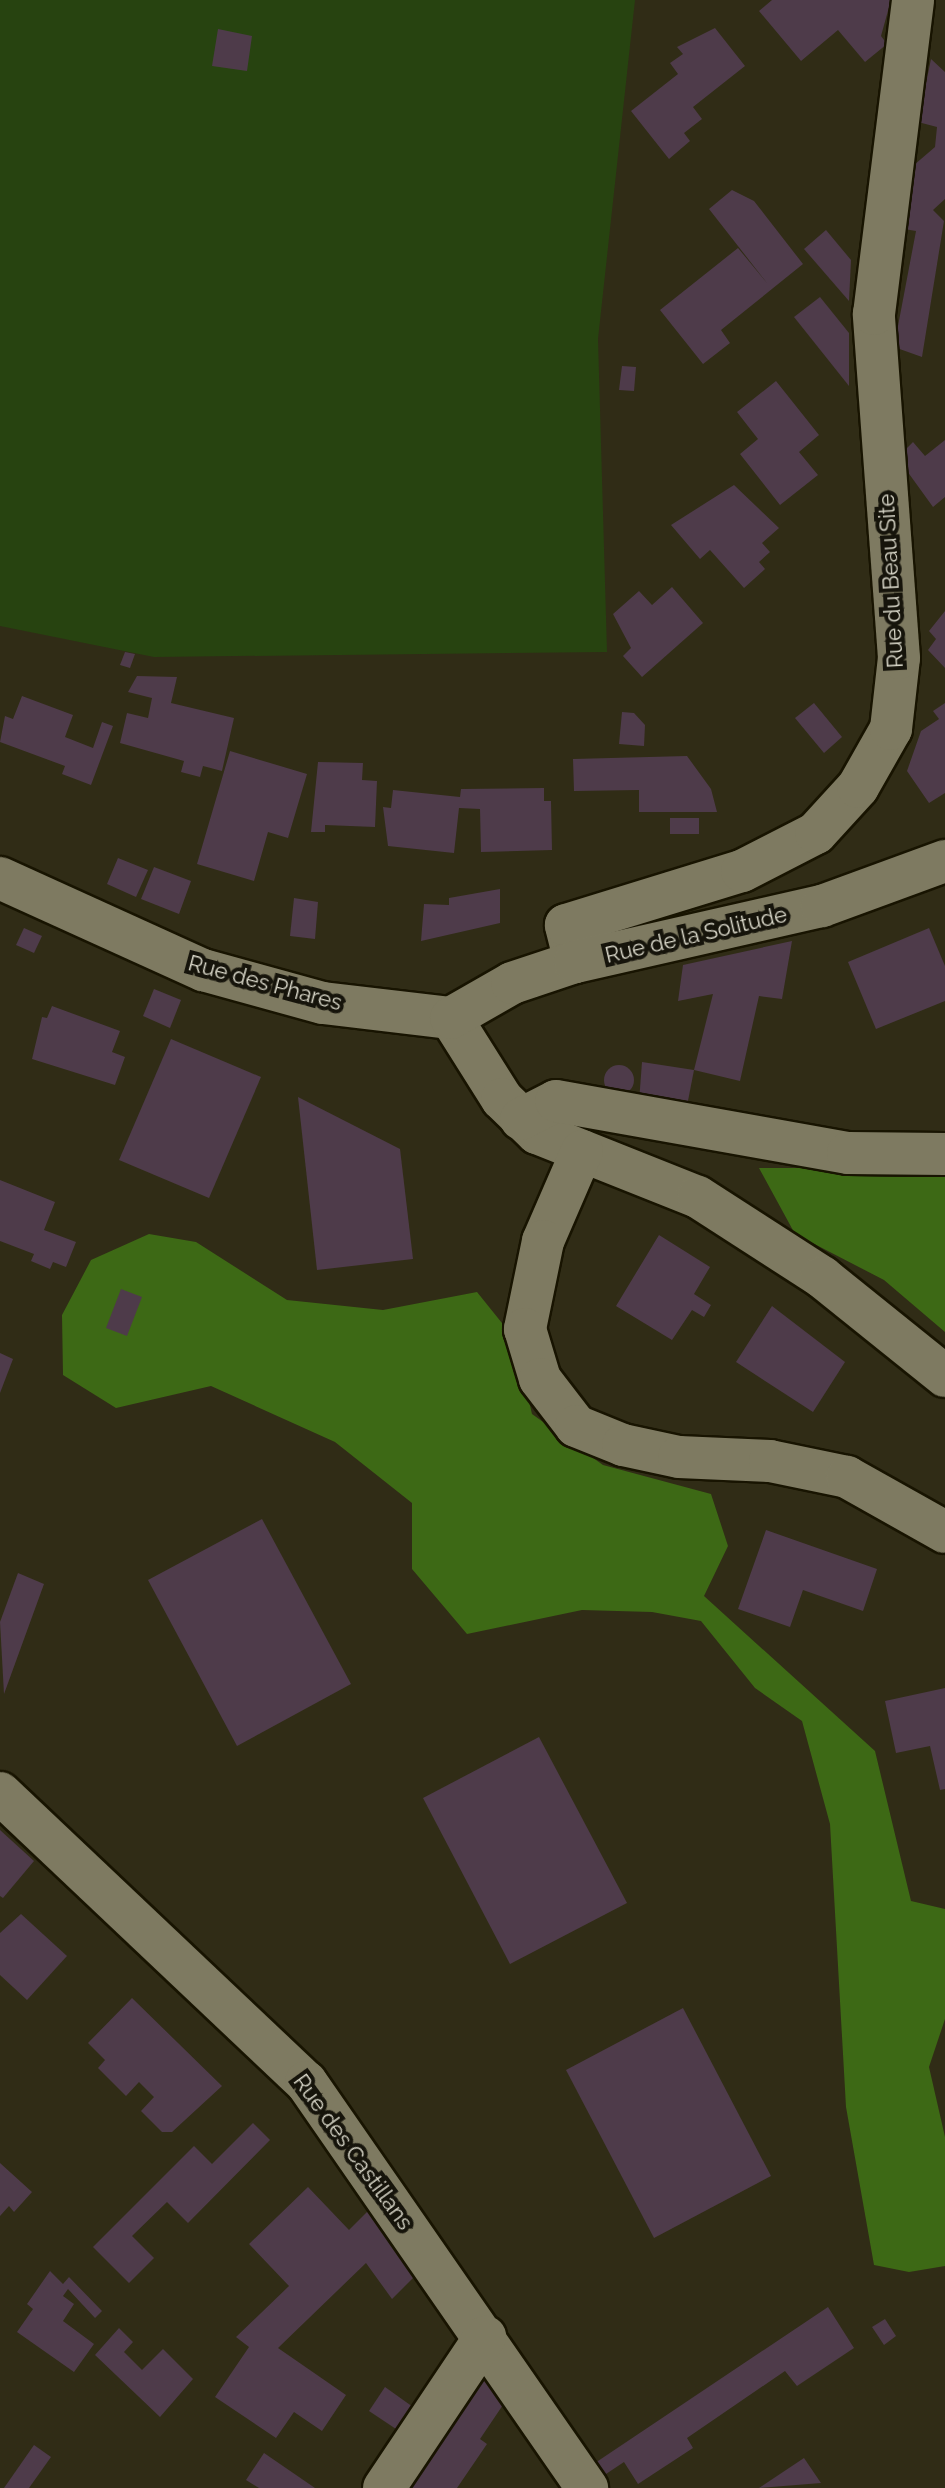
<!DOCTYPE html>
<html>
<head>
<meta charset="utf-8">
<style>
  body { margin:0 }
  #map { position:relative; width:945px; height:2488px; overflow:hidden; background:#302c16; font-family:Raleway,sans-serif }
  div>[style] { position:absolute }
  [style*='--x'] { left:calc(var(--x)*1px); top:calc(var(--y)*1px); width:calc(var(--w)*1px); rotate:calc(var(--a)*1deg) }
  .green>* { inset:0; background:#274310 }
  .forest>* { inset:0; background:#3d6915 }
  .building>* { inset:0; background:#4e3b4a }
  .round { border-radius:50% }
  .roads { filter:drop-shadow(2px 0 #181401) drop-shadow(-2px 0 #181401) drop-shadow(0 2px #181401) drop-shadow(0 -2px #181401) }
  .street>* { height:42px; margin:-21px; padding:0 21px; transform-origin:21px; border-radius:21px; background:#7e7a61 }
  span { translate:-50% -50%; white-space:nowrap; text-align:center; line-height:1.15; -webkit-text-stroke:8px #16140b; paint-order:stroke }
  .street-label { font-size:22px; color:#dad8ca }
</style>
</head>
<body>
<div id="map">
  <div class="green">
    <div style="clip-path:polygon(0 0,635px 0,598px 339px,607px 652px,154px 657px,0 626px)"></div>
  </div>
  <div class="forest">
    <div style="clip-path:polygon(759px 1168px,945px 1168px,945px 1332px,884px 1280px,795px 1234px)"></div>
    <div style="clip-path:polygon(149px 1234px,196px 1242px,287px 1300px,383px 1310px,477px 1292px,514px 1338px,532px 1414px,603px 1465px,711px 1494px,728px 1546px,704px 1596px,875px 1751px,911px 1901px,945px 1909px,945px 2019px,929px 2067px,945px 2137px,945px 2266px,909px 2272px,874px 2265px,846px 2107px,830px 1824px,802px 1721px,755px 1688px,701px 1621px,652px 1612px,582px 1610px,467px 1634px,412px 1569px,412px 1503px,335px 1442px,211px 1386px,116px 1408px,63px 1375px,62px 1315px,91px 1260px)"></div>
  </div>
  <div class="building">
    <div style="clip-path:polygon(772px 0,891px 0,881px 36px,887px 44px,865px 62px,838px 30px,801px 61px,759px 11px)"></div>
    <div style="clip-path:polygon(715px 28px,745px 66px,693px 107px,702px 119px,684px 133px,690px 141px,669px 159px,631px 111px,678px 74px,670px 63px,683px 54px,677px 47px)"></div>
    <div style="clip-path:polygon(218px 29px,252px 36px,247px 71px,212px 66px)"></div>
    <div style="clip-path:polygon(931px 59px,945px 72px,945px 199px,933px 210px,944px 221px,922px 357px,894px 347px,916px 231px,904px 229px,914px 165px,935px 147px,937px 127px,918px 122px)"></div>
    <div style="clip-path:polygon(732px 190px,754px 201px,803px 264px,721px 330px,730px 343px,703px 364px,660px 310px,738px 248px,767px 283px,709px 209px)"></div>
    <div style="clip-path:polygon(826px 230px,851px 260px,849px 301px,804px 249px)"></div>
    <div style="clip-path:polygon(820px 297px,849px 333px,849px 386px,794px 317px)"></div>
    <div style="clip-path:polygon(622px 366px,636px 367px,634px 391px,619px 390px)"></div>
    <div style="clip-path:polygon(776px 381px,819px 435px,799px 452px,818px 475px,780px 505px,740px 454px,758px 439px,737px 412px)"></div>
    <div style="clip-path:polygon(945px 440px,945px 497px,933px 507px,907px 471px,903px 452px,913px 442px,925px 456px)"></div>
    <div style="clip-path:polygon(734px 485px,779px 528px,762px 543px,770px 552px,759px 562px,765px 569px,744px 588px,710px 550px,700px 559px,671px 525px)"></div>
    <div style="clip-path:polygon(672px 587px,703px 623px,642px 677px,623px 656px,631px 648px,613px 614px,639px 591px,652px 605px)"></div>
    <div style="clip-path:polygon(945px 611px,945px 668px,928px 650px,936px 639px,929px 631px)"></div>
    <div style="clip-path:polygon(125px 652px,135px 654px,130px 668px,120px 665px)"></div>
    <div style="clip-path:polygon(137px 676px,177px 677px,171px 703px,234px 718px,222px 771px,203px 766px,200px 777px,181px 772px,184px 761px,120px 743px,127px 713px,148px 718px,152px 698px,128px 692px)"></div>
    <div style="clip-path:polygon(22px 696px,73px 715px,65px 737px,93px 748px,102px 722px,113px 726px,91px 785px,62px 774px,65px 766px,0 742px,5px 716px,13px 719px)"></div>
    <div style="clip-path:polygon(814px 703px,842px 737px,824px 753px,795px 718px)"></div>
    <div style="clip-path:polygon(945px 703px,945px 793px,929px 803px,907px 771px,921px 731px,939px 719px,933px 711px)"></div>
    <div style="clip-path:polygon(622px 712px,634px 713px,645px 725px,644px 746px,619px 744px)"></div>
    <div style="clip-path:polygon(230px 751px,307px 774px,288px 838px,268px 832px,254px 881px,197px 864px)"></div>
    <div style="clip-path:polygon(687px 756px,711px 789px,717px 812px,639px 812px,639px 790px,574px 791px,573px 759px)"></div>
    <div style="clip-path:polygon(318px 762px,363px 763px,362px 780px,377px 781px,375px 827px,325px 825px,325px 832px,311px 832px)"></div>
    <div style="clip-path:polygon(544px 788px,544px 801px,551px 801px,552px 850px,481px 852px,480px 809px,459px 808px,454px 853px,388px 846px,383px 807px,391px 808px,393px 790px,460px 797px,461px 789px)"></div>
    <div style="clip-path:polygon(670px 818px,699px 818px,699px 834px,670px 834px)"></div>
    <div style="clip-path:polygon(118px 858px,148px 870px,136px 897px,107px 884px)"></div>
    <div style="clip-path:polygon(154px 867px,191px 881px,179px 914px,141px 899px)"></div>
    <div style="clip-path:polygon(500px 889px,500px 923px,421px 941px,424px 904px,449px 905px,449px 898px)"></div>
    <div style="clip-path:polygon(294px 898px,318px 902px,315px 939px,290px 936px)"></div>
    <div style="clip-path:polygon(24px 928px,42px 936px,34px 953px,16px 945px)"></div>
    <div style="clip-path:polygon(929px 928px,945px 966px,945px 1001px,876px 1029px,848px 962px)"></div>
    <div style="clip-path:polygon(792px 941px,782px 999px,759px 996px,740px 1081px,694px 1070px,713px 994px,678px 1001px,683px 965px)"></div>
    <div style="clip-path:polygon(154px 989px,181px 1000px,170px 1028px,143px 1016px)"></div>
    <div style="clip-path:polygon(52px 1006px,120px 1031px,112px 1052px,125px 1057px,115px 1085px,32px 1059px,42px 1017px,47px 1018px)"></div>
    <div style="clip-path:polygon(171px 1039px,261px 1077px,209px 1198px,119px 1160px)"></div>
    <div style="clip-path:polygon(642px 1062px,694px 1070px,686px 1111px,639px 1102px)"></div>
    <div class="round" style="left:604px;top:1065px;width:30px;height:30px"></div>
    <div style="clip-path:polygon(298px 1097px,400px 1149px,413px 1259px,317px 1270px)"></div>
    <div style="clip-path:polygon(0 1180px,55px 1202px,44px 1230px,76px 1242px,66px 1267px,53px 1262px,50px 1269px,31px 1261px,34px 1254px,0 1241px)"></div>
    <div style="clip-path:polygon(659px 1235px,710px 1267px,694px 1294px,711px 1305px,704px 1317px,692px 1310px,672px 1340px,616px 1306px)"></div>
    <div style="clip-path:polygon(121px 1289px,142px 1297px,127px 1336px,106px 1328px)"></div>
    <div style="clip-path:polygon(772px 1306px,845px 1362px,813px 1412px,736px 1362px)"></div>
    <div style="clip-path:polygon(0 1353px,13px 1359px,0 1393px)"></div>
    <div style="clip-path:polygon(262px 1519px,351px 1684px,237px 1746px,148px 1580px)"></div>
    <div style="clip-path:polygon(766px 1530px,877px 1569px,863px 1611px,803px 1590px,790px 1627px,738px 1609px)"></div>
    <div style="clip-path:polygon(18px 1573px,44px 1584px,4px 1694px,0 1622px)"></div>
    <div style="clip-path:polygon(945px 1688px,945px 1789px,940px 1790px,930px 1746px,896px 1753px,885px 1701px)"></div>
    <div style="clip-path:polygon(539px 1737px,627px 1903px,510px 1964px,423px 1798px)"></div>
    <div style="clip-path:polygon(0 1830px,34px 1861px,3px 1898px,0 1896px)"></div>
    <div style="clip-path:polygon(21px 1914px,67px 1956px,27px 2000px,0 1975px,0 1933px)"></div>
    <div style="clip-path:polygon(132px 1998px,222px 2086px,172px 2132px,162px 2132px,141px 2111px,154px 2097px,139px 2082px,126px 2096px,98px 2068px,105px 2060px,88px 2043px)"></div>
    <div style="clip-path:polygon(683px 2008px,771px 2176px,654px 2238px,566px 2070px)"></div>
    <div style="clip-path:polygon(253px 2123px,270px 2140px,188px 2223px,167px 2202px,132px 2236px,154px 2258px,129px 2283px,93px 2247px,194px 2146px,212px 2164px)"></div>
    <div style="clip-path:polygon(0 2163px,32px 2192px,14px 2212px,9px 2206px,0 2216px)"></div>
    <div style="clip-path:polygon(308px 2187px,349px 2230px,373px 2206px,421px 2270px,392px 2299px,366px 2263px,278px 2348px,346px 2395px,322px 2431px,294px 2412px,276px 2438px,215px 2397px,249px 2347px,236px 2337px,289px 2286px,249px 2244px)"></div>
    <div style="clip-path:polygon(50px 2271px,63px 2284px,69px 2277px,102px 2311px,95px 2318px,68px 2289px,63px 2296px,74px 2304px,63px 2321px,94px 2344px,74px 2372px,17px 2332px,33px 2309px,27px 2304px)"></div>
    <div style="clip-path:polygon(828px 2307px,854px 2348px,797px 2386px,785px 2371px,687px 2438px,693px 2448px,638px 2484px,624px 2462px,600px 2478px,592px 2465px)"></div>
    <div style="clip-path:polygon(885px 2319px,896px 2336px,884px 2345px,872px 2327px)"></div>
    <div style="clip-path:polygon(119px 2328px,133px 2342px,124px 2352px,142px 2370px,163px 2349px,193px 2379px,160px 2417px,95px 2355px)"></div>
    <div style="clip-path:polygon(488px 2373px,509px 2396px,480px 2439px,487px 2444px,457px 2488px,411px 2488px)"></div>
    <div style="clip-path:polygon(385px 2387px,420px 2412px,405px 2435px,369px 2411px)"></div>
    <div style="clip-path:polygon(34px 2445px,51px 2457px,29px 2488px,4px 2488px)"></div>
    <div style="clip-path:polygon(264px 2453px,315px 2488px,259px 2488px,246px 2480px)"></div>
    <div style="clip-path:polygon(804px 2458px,821px 2483px,759px 2488px)"></div>
  </div>
  <div class="roads">
    <div class="street">
      <div style="--x:0;--y:878;--w:223;--a:24.4"></div>
      <div style="--x:203;--y:970;--w:124;--a:15.4"></div>
      <div style="--x:323;--y:1003;--w:129;--a:6.7"></div>
      <div style="--x:575;--y:962;--w:38;--a:-104"></div>
      <div style="--x:566;--y:925;--w:184;--a:-17.1"></div>
      <div style="--x:742;--y:871;--w:83;--a:-27.2"></div>
      <div style="--x:816;--y:833;--w:62;--a:-47.6"></div>
      <div style="--x:858;--y:787;--w:67;--a:-60.4"></div>
      <div style="--x:891;--y:729;--w:71;--a:-83.6"></div>
      <div style="--x:899;--y:658;--w:345;--a:-94.2"></div>
      <div style="--x:874;--y:314;--w:316;--a:-82.9"></div>
      <div style="--x:451;--y:1018;--w:96;--a:57.8"></div>
      <div style="--x:502;--y:1099;--w:49;--a:44.2"></div>
      <div style="--x:537;--y:1133;--w:173;--a:21.7"></div>
      <div style="--x:698;--y:1197;--w:148;--a:32.8"></div>
      <div style="--x:822;--y:1277;--w:158;--a:38.8"></div>
      <div style="--x:451;--y:1018;--w:70;--a:-29.8"></div>
      <div style="--x:512;--y:983;--w:66;--a:-18.4"></div>
      <div style="--x:575;--y:962;--w:253;--a:-12.8"></div>
      <div style="--x:822;--y:906;--w:131;--a:-20.1"></div>
      <div style="--x:521;--y:1119;--w:39;--a:-27"></div>
      <div style="--x:556;--y:1101;--w:297;--a:10.1"></div>
      <div style="--x:848;--y:1153;--w:97;--a:0.6"></div>
      <div style="--x:582;--y:1151;--w:98;--a:113.4"></div>
      <div style="--x:543;--y:1241;--w:90;--a:101.6"></div>
      <div style="--x:525;--y:1329;--w:52;--a:73.3"></div>
      <div style="--x:540;--y:1379;--w:59;--a:52.5"></div>
      <div style="--x:576;--y:1426;--w:51;--a:22"></div>
      <div style="--x:623;--y:1445;--w:57;--a:12.1"></div>
      <div style="--x:679;--y:1457;--w:91;--a:2.5"></div>
      <div style="--x:770;--y:1461;--w:79;--a:11.7"></div>
      <div style="--x:847;--y:1477;--w:112;--a:29.3"></div>
      <div style="--x:0;--y:1793;--w:421;--a:43.4"></div>
      <div style="--x:306;--y:2082;--w:494;--a:55.3"></div>
      <div style="--x:384;--y:2488;--w:182;--a:-56.2"></div>
    </div>
  </div>
  <div class="street-label">
    <span style="left:891px;top:581px;rotate:-93deg">Rue du Beau Site</span>
    <span style="left:696px;top:935px;rotate:-13deg">Rue de la Solitude</span>
    <span style="left:265px;top:983px;rotate:15deg">Rue des Phares</span>
    <span style="left:353px;top:2152px;rotate:54deg">Rue des Castillans</span>
  </div>
</div>
</body>
</html>
